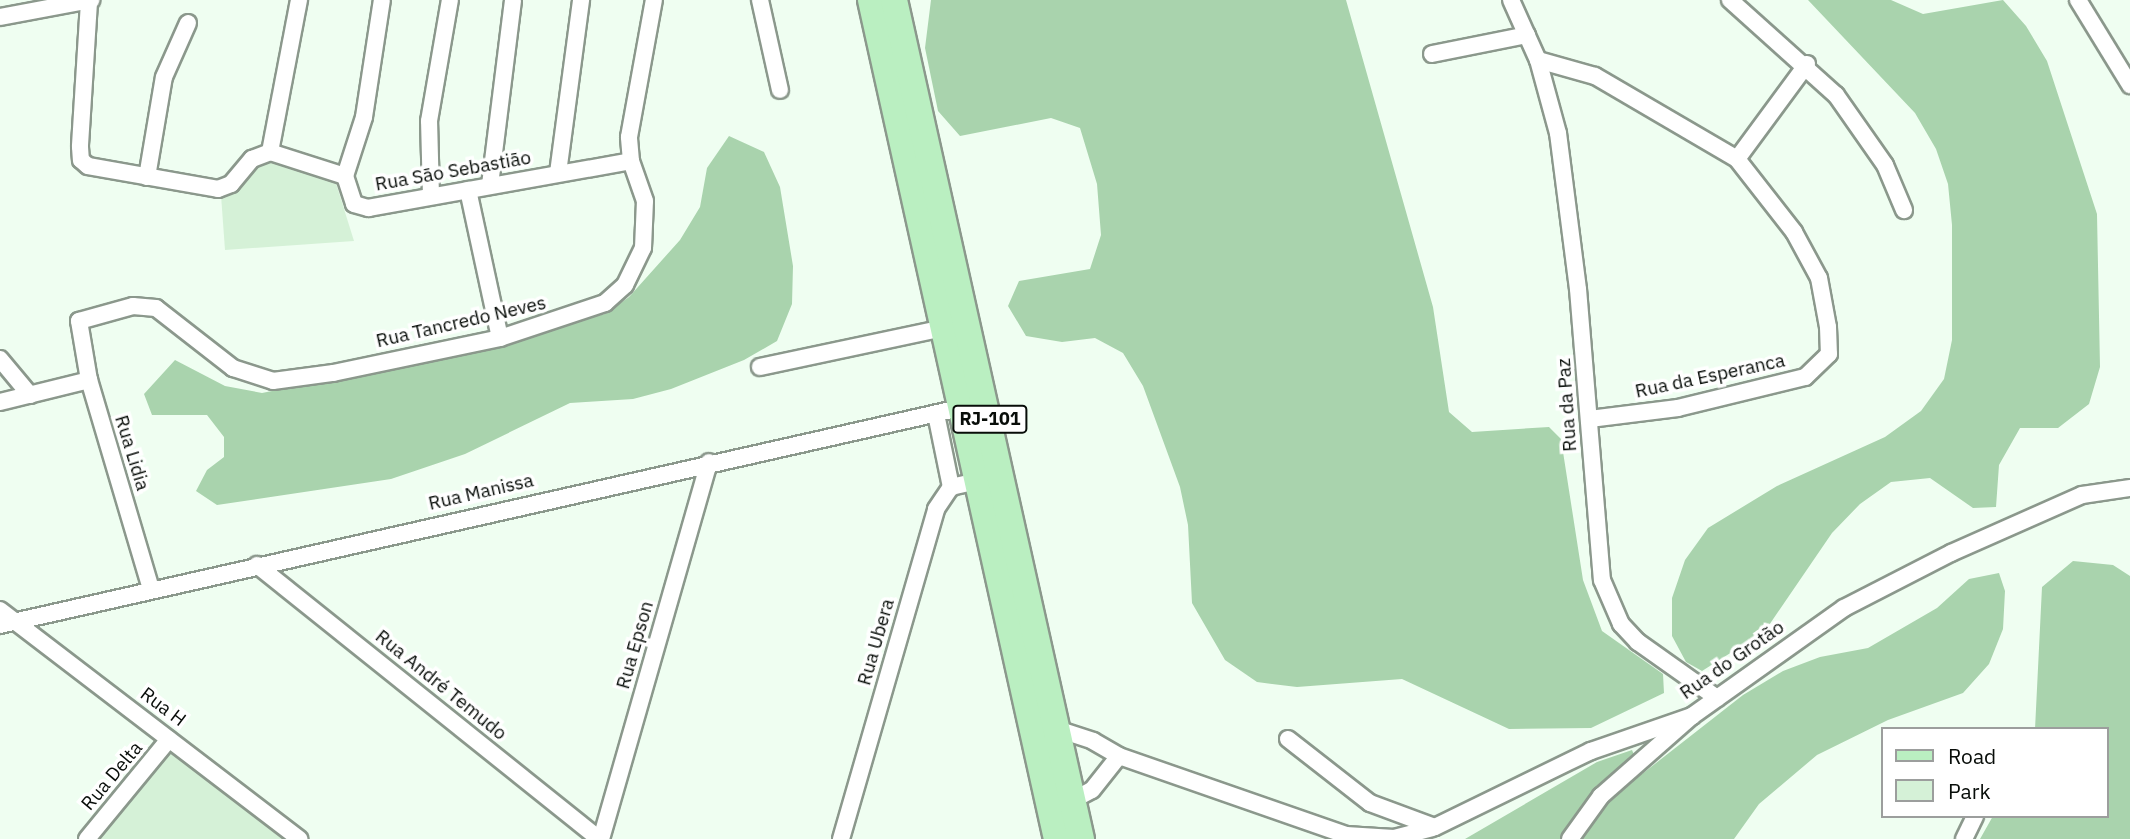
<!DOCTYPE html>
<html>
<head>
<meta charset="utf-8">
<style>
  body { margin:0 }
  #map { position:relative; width:2130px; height:839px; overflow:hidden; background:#effef1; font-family:"IBM Plex Sans",sans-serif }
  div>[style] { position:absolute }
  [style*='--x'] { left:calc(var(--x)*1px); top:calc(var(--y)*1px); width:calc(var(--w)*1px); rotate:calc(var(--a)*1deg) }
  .green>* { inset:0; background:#d5f1d7 }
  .forest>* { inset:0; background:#a9d3ad }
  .roads { filter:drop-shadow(2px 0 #8b988c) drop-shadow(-2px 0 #8b988c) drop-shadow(0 2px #8b988c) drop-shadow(0 -2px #8b988c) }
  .street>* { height:16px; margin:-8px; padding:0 8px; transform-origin:8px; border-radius:8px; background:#fff }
  .primary>* { height:26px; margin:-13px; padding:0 13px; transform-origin:13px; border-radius:13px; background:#baefc1 }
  span { translate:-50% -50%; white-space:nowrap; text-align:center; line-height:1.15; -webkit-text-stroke:7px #fff; paint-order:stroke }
  .shield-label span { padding:2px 5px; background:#fff; border:2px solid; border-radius:5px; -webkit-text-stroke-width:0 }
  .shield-label { font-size:18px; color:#080d09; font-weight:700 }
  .street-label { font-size:19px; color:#080d09 }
  .legend { position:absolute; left:1881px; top:727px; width:228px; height:91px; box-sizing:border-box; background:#fff; border:2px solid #9c9e9d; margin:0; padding:9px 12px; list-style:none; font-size:21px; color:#080d09 }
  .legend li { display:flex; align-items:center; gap:14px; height:35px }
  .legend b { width:35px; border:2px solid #9c9e9d }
</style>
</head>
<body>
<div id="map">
  <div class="green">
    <div style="clip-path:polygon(271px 161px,335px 180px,354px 241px,225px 250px,221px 195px,251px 167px)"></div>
    <div style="clip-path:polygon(169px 739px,299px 839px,87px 839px)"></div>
  </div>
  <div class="forest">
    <div style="clip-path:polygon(931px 0,1346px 0,1433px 307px,1449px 412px,1472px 432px,1549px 427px,1561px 439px,1583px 580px,1602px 631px,1663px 674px,1664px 693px,1591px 728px,1509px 729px,1402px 679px,1297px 687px,1257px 682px,1225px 660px,1192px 603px,1188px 525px,1180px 487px,1143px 386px,1123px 353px,1095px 338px,1062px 342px,1026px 336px,1008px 306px,1019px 281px,1090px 269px,1101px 235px,1097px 184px,1080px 128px,1051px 118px,960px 136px,938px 111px,925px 48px)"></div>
    <div style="clip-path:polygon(1808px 0,1891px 0,1923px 14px,2003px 0,2026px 26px,2047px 61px,2097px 214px,2100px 367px,2089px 404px,2058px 428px,2020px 428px,1999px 465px,1996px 507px,1973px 508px,1930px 478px,1891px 482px,1860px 504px,1832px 533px,1765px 631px,1702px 671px,1686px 662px,1672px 636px,1672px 598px,1685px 560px,1708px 528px,1777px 486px,1885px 437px,1921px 411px,1944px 379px,1952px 340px,1952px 225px,1948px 184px,1936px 149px,1915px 113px)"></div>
    <div style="clip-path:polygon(729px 136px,764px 152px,780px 187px,793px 266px,792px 304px,777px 341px,744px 360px,671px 389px,633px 399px,570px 403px,465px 454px,391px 479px,217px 505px,196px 491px,207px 470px,224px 457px,224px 437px,207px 415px,152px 415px,144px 394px,175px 360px,225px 386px,262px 393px,432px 359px,605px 314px,629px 297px,680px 240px,700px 207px,707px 168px)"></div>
    <div style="clip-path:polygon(2073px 561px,2113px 565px,2130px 576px,2130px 839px,1980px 839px,1993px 816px,2107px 816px,2107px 729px,2035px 729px,2042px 587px)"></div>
    <div style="clip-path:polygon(1999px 573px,2005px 591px,2003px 629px,1989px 664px,1963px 693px,1888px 720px,1817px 755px,1759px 804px,1734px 839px,1465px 839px,1597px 762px,1632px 750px,1642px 774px,1743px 695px,1783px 671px,1820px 657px,1868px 648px,1937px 608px,1969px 579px)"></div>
  </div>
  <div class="roads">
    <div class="street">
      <div style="--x:760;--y:0;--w:92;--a:77.5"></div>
      <div style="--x:1511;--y:0;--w:66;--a:65.8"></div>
      <div style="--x:1538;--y:60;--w:76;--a:74.7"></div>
      <div style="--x:1558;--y:133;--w:157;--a:82.7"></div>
      <div style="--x:1578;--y:289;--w:292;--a:85.3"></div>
      <div style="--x:1602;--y:580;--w:48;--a:66.6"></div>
      <div style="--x:1621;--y:624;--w:25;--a:47"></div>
      <div style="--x:1638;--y:642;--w:97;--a:35.3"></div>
      <div style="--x:1730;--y:0;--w:142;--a:41.9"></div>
      <div style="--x:1836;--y:95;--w:85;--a:55"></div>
      <div style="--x:1885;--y:165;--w:49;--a:67.1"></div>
      <div style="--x:2078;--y:0;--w:100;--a:58.5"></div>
      <div style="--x:89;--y:2;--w:145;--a:93.6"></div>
      <div style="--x:80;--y:147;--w:13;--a:86"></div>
      <div style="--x:81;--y:160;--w:9;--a:41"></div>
      <div style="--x:88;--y:166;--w:132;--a:10"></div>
      <div style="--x:218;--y:189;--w:14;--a:-21"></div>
      <div style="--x:231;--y:184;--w:33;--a:-50"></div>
      <div style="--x:252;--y:159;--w:19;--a:-21"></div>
      <div style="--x:270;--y:152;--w:79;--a:17.7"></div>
      <div style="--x:345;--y:176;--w:29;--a:72"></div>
      <div style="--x:354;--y:204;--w:15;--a:16"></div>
      <div style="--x:368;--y:208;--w:267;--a:-10.1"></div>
      <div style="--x:0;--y:17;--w:93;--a:-10.6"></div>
      <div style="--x:1432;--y:54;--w:97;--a:-11.3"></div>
      <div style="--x:1538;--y:60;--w:59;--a:15.7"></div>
      <div style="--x:1595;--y:76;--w:164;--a:30.3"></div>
      <div style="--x:1737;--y:159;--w:93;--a:52"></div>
      <div style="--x:1794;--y:232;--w:52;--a:61.5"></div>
      <div style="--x:1819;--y:278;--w:50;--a:79.6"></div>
      <div style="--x:1828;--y:327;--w:27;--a:88"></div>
      <div style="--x:1829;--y:354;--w:33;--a:136"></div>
      <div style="--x:1805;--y:377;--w:131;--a:166.3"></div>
      <div style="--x:1678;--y:408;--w:89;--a:172.9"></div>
      <div style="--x:270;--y:152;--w:155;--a:-79.2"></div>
      <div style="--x:1737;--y:159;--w:118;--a:-53.6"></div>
      <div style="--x:558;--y:173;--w:175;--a:-82.4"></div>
      <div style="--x:345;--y:176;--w:62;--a:-72.1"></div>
      <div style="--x:364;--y:117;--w:118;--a:-81.3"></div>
      <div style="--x:147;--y:177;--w:101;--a:-80.4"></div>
      <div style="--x:164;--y:77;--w:59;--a:-66"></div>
      <div style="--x:490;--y:185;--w:186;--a:-82.9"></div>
      <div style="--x:468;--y:190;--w:151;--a:77.8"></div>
      <div style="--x:431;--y:196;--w:75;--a:-91.5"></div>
      <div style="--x:429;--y:121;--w:123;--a:-80.2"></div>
      <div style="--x:0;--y:359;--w:47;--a:50.2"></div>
      <div style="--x:760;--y:367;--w:187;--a:-12"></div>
      <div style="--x:0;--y:402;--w:92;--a:-13.9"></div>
      <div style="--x:936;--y:414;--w:75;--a:78.4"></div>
      <div style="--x:257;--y:565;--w:438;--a:38.7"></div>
      <div style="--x:151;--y:589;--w:218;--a:-106.5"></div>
      <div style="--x:89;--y:380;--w:60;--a:-99.6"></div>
      <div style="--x:79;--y:321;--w:56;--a:-15.5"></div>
      <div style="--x:133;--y:306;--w:23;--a:5"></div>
      <div style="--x:156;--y:308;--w:98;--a:37.9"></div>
      <div style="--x:233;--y:368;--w:42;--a:18"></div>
      <div style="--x:273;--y:381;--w:61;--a:-7.6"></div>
      <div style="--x:333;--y:373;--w:171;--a:-11.8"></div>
      <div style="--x:500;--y:338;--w:111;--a:-18.4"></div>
      <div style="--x:605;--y:303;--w:27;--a:-42"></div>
      <div style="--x:625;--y:285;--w:41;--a:-64.1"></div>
      <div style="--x:643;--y:248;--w:47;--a:-87.6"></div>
      <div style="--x:645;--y:201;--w:42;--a:-109.3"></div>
      <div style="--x:631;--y:161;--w:24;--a:-95"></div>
      <div style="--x:629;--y:137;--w:139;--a:-79.7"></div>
      <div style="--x:0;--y:610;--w:377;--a:37.4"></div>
      <div style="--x:0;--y:625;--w:984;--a:-12.74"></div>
      <div style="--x:1057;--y:729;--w:38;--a:18"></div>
      <div style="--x:1093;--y:741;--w:30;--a:30"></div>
      <div style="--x:1119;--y:756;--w:240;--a:19.2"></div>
      <div style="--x:1346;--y:835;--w:48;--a:3.6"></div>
      <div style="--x:1394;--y:838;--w:40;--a:-14.4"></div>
      <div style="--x:1288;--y:739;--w:104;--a:38"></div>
      <div style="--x:1370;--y:803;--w:69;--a:20.3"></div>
      <div style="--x:1435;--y:827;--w:174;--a:-26"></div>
      <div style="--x:1591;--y:751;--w:107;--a:-19.1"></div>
      <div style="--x:1692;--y:716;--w:186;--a:-35.4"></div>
      <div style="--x:1844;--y:608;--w:120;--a:-27.2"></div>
      <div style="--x:1951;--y:553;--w:143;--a:-23.9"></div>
      <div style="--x:2082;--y:495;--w:49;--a:-8.3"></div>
      <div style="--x:1073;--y:800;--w:21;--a:-28"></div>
      <div style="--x:1092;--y:790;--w:43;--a:-51.5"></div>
      <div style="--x:87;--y:839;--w:129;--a:-50.6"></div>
      <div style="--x:601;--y:839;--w:392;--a:-74"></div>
      <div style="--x:841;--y:839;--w:343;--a:-73.9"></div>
      <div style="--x:936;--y:509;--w:27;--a:-56"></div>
      <div style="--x:951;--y:487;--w:28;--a:-13"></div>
      <div style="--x:1570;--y:839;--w:53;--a:-54.2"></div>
      <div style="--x:1601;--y:796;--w:120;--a:-41.3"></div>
      <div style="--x:1964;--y:839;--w:25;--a:-64"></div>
    </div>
    <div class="primary">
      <div style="--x:871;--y:0;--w:859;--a:77.5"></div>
      <div style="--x:894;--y:0;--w:860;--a:77.44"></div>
    </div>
  </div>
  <div class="shield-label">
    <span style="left:990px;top:419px">RJ-101</span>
  </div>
  <div class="street-label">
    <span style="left:453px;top:171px;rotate:-10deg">Rua Sāo Sebastiāo</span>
    <span style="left:461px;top:322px;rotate:-13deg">Rua Tancredo Neves</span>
    <span style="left:1710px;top:376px;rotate:-12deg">Rua da Esperanca</span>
    <span style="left:1567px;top:405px;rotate:-94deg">Rua da Paz</span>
    <span style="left:132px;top:453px;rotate:73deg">Rua Lidia</span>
    <span style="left:481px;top:492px;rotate:-13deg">Rua Manissa</span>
    <span style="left:876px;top:642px;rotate:-74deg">Rua Ubera</span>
    <span style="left:635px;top:645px;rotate:-74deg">Rua Epson</span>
    <span style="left:1732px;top:660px;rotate:-35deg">Rua do Grotão</span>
    <span style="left:441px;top:685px;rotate:39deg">Rua André Temudo</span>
    <span style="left:163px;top:707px;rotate:37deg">Rua H</span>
    <span style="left:112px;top:776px;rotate:-50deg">Rua Delta</span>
  </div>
  <ul class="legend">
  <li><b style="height:9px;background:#baefc1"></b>Road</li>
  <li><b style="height:19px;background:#d5f1d7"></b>Park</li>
  </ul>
</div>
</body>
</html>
